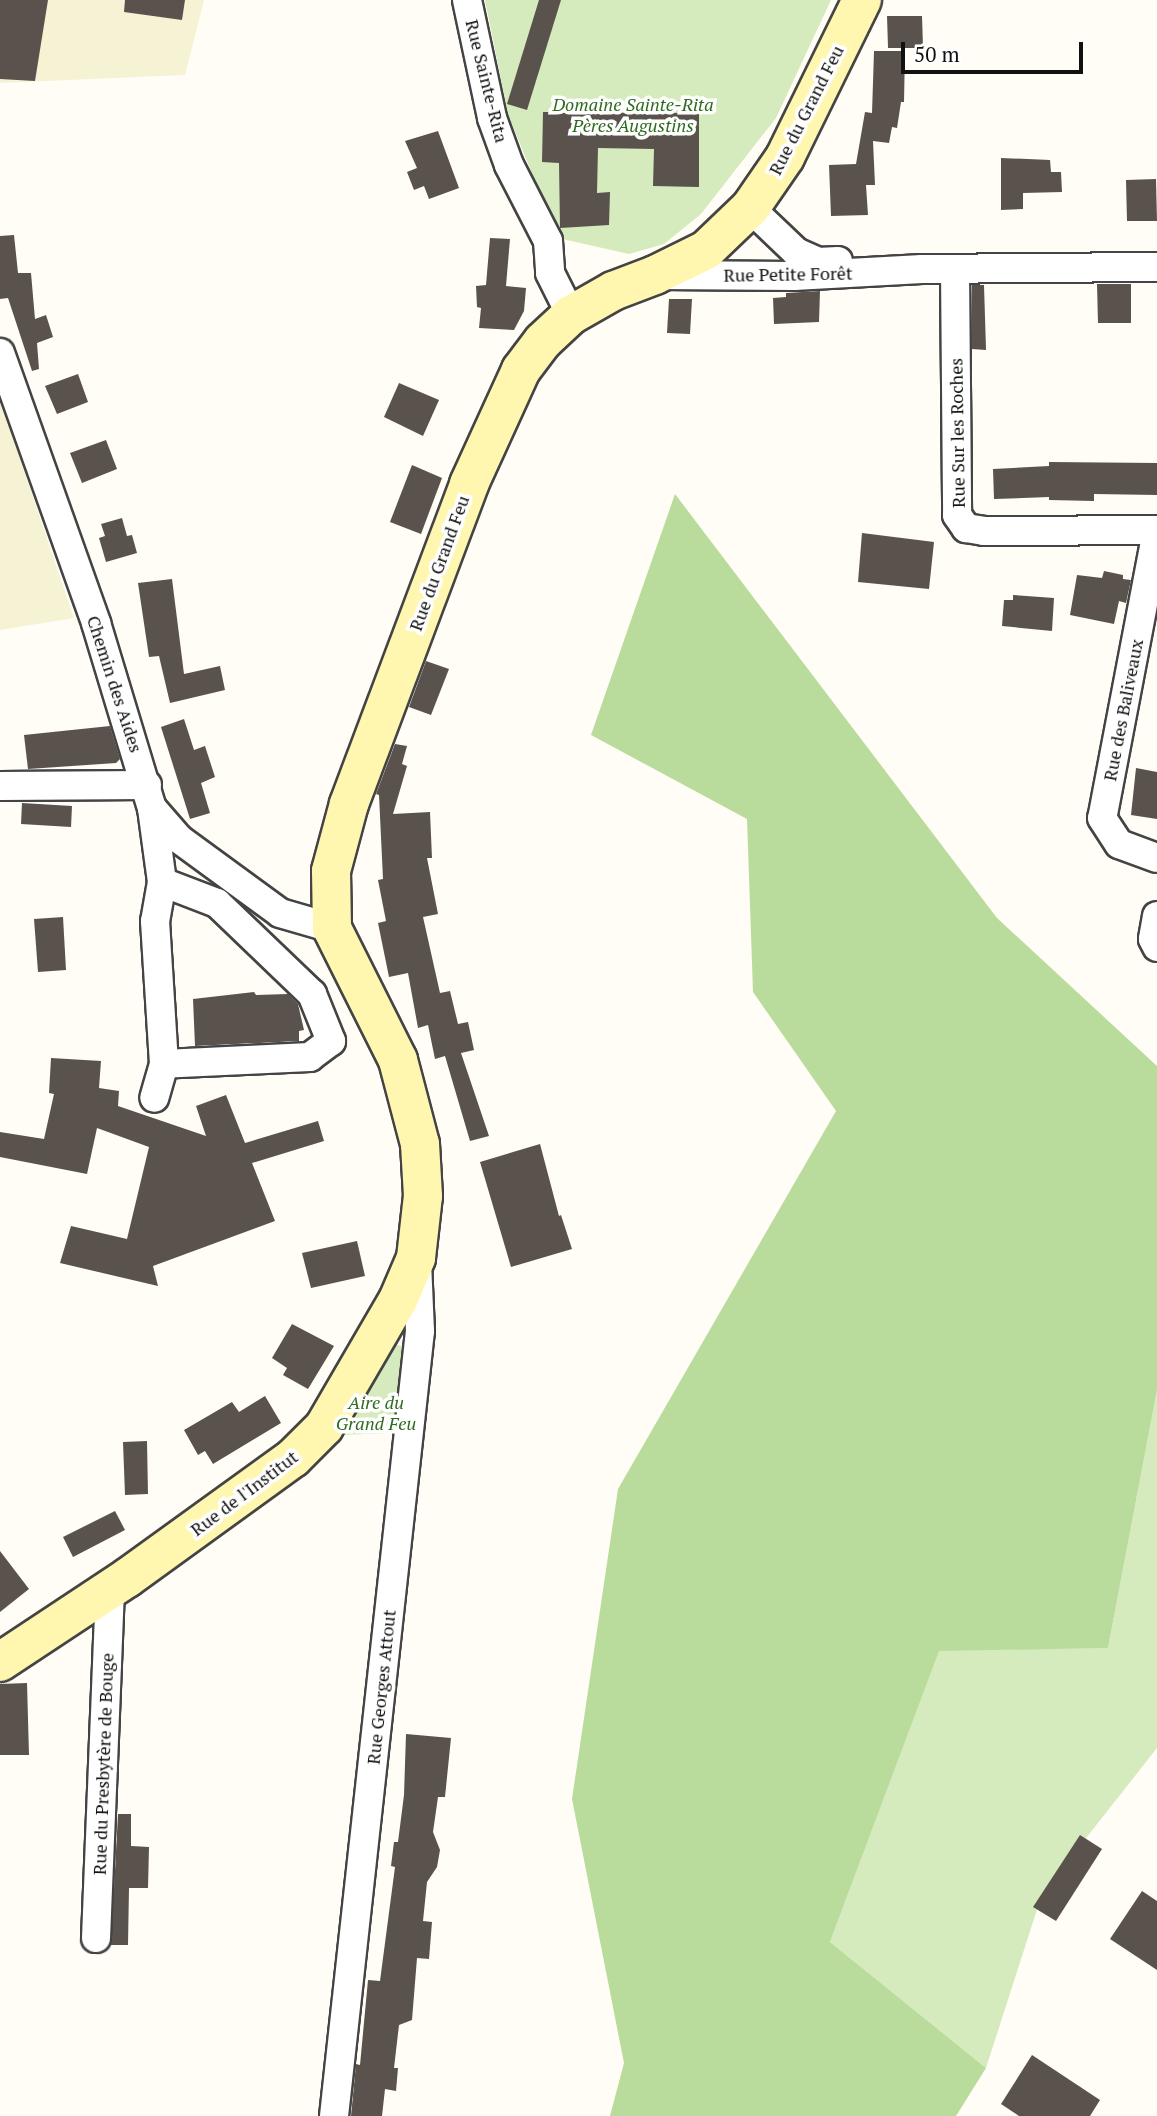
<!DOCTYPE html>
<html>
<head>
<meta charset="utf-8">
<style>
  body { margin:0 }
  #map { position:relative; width:1157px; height:2116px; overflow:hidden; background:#fffdf5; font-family:"PT Serif",serif }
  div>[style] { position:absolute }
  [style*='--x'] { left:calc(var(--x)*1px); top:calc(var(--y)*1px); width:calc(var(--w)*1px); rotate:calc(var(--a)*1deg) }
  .farmland>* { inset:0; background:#f6f3d4 }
  .green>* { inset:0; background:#d5ebbd }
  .forest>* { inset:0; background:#b9dc9c }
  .building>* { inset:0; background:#5a524d }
  .roads { filter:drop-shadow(2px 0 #444) drop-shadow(-2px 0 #444) drop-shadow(0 2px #444) drop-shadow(0 -2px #444) }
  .street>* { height:28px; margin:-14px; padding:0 14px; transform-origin:14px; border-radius:14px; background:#fff }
  .secondary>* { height:38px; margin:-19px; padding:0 19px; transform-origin:19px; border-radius:19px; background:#fff6b0 }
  span { translate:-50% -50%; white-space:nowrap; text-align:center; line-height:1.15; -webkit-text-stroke:7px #fff; paint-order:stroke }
  .street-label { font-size:18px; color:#111 }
  .park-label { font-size:18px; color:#2f6b1f; font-style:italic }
  .scale { position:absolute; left:901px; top:42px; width:182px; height:32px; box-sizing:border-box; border:4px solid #111; border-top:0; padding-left:9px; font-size:21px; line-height:24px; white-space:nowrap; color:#111; -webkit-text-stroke:5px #fff; paint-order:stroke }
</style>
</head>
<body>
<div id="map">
  <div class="farmland">
    <div style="clip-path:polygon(0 0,204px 0,185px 75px,0 83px)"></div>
    <div style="clip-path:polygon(0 403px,1px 403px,74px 618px,0 630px)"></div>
  </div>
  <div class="green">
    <div style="clip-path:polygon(485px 0,831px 0,776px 118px,701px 214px,664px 244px,629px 254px,558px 238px,508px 114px)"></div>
    <div style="clip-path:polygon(385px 1343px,404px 1346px,394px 1433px,339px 1435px)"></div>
    <div style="clip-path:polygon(1157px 1390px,1157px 1748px,1042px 1894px,986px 2068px,830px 1942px,939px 1650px,1108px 1648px)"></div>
  </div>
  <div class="forest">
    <div style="clip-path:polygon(675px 494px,997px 918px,1157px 1066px,1157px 1390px,1108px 1648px,939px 1651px,830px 1942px,986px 2068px,956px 2116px,610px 2116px,624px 2063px,572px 1799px,618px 1489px,836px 1111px,753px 992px,747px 819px,591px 735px)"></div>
  </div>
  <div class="building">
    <div style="clip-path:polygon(0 0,48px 0,35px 81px,0 79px)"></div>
    <div style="clip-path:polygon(125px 0,185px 0,182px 20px,124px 12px)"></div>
    <div style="clip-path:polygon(539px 0,561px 0,527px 110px,507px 104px)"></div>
    <div style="clip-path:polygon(887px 16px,922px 16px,923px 48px,888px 48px)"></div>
    <div style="clip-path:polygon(874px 51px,905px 51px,904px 102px,901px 102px,897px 128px,892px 127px,889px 143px,873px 141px,875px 185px,866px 185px,868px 215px,831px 216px,829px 165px,856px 164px,865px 112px,872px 113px)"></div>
    <div style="clip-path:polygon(543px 112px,699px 113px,699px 187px,653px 186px,654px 149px,598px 148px,597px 193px,610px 192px,609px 225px,560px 228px,559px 163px,542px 162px)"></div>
    <div style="clip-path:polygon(438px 131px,459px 188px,429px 199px,424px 186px,414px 190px,407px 172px,417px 168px,405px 141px)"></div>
    <div style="clip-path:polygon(1001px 158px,1050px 160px,1051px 172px,1061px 172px,1062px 192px,1023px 193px,1023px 209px,1001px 210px)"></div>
    <div style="clip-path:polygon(1156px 179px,1157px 221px,1127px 221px,1126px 180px)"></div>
    <div style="clip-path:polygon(14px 235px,18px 273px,31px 273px,35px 319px,46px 315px,53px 337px,37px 343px,39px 369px,32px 371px,8px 298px,0 299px,0 236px)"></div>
    <div style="clip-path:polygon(490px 238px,510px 239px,506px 286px,526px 288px,524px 311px,514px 330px,479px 328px,481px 308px,477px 307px,476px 286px,486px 285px)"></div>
    <div style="clip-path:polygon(1097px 284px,1131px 284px,1131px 323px,1098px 323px)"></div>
    <div style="clip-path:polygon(972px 285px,984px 285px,986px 350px,972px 349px)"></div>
    <div style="clip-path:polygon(820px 291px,819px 322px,774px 324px,773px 298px,786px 297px,786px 293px)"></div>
    <div style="clip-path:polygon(669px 299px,692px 299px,690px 334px,667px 333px)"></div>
    <div style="clip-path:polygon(78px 374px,88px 402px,57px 414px,45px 386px)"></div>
    <div style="clip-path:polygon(399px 383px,439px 400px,423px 436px,384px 417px)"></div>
    <div style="clip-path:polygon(106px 440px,117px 469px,82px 483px,70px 453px)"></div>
    <div style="clip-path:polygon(1049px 462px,1157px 463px,1157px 495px,1094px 494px,1094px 501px,1049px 500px,1049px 497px,994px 499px,993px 469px,1049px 466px)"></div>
    <div style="clip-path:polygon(412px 465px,442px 478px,421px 534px,390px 522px)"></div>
    <div style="clip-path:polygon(122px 518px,127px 536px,132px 535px,137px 553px,106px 562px,99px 538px,105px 536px,101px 524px)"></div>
    <div style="clip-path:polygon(862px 533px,934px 542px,929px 589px,858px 582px)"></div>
    <div style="clip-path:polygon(1104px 571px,1123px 575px,1123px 579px,1131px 580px,1126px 603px,1119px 601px,1114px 624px,1070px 615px,1077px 575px,1102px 578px)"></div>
    <div style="clip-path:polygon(172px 579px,184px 674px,220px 666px,225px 690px,170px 703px,159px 656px,149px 657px,138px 583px)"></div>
    <div style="clip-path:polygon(1013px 595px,1054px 598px,1052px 631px,1002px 626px,1004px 600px,1013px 600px)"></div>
    <div style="clip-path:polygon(426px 661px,449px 669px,431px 715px,409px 707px)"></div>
    <div style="clip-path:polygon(184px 719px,194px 750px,205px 746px,215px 777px,201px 783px,210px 813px,190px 819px,161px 727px)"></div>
    <div style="clip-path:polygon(110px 726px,120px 759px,116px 763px,28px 769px,24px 735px)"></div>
    <div style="clip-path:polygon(395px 744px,407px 746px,402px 764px,407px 766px,393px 814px,430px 812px,432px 858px,427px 858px,438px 914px,423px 917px,440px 993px,450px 991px,458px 1024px,468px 1022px,474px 1050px,461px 1053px,489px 1136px,470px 1141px,445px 1056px,435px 1059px,428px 1025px,418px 1028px,408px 973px,389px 977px,378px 923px,386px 921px,378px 880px,383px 879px,379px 795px,376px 794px)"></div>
    <div style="clip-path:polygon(1136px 768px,1157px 772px,1157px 819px,1131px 815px)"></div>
    <div style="clip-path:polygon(22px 803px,72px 806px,71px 827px,21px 824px)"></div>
    <div style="clip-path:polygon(63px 917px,66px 970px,38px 972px,34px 919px)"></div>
    <div style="clip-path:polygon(254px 992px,256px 995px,288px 994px,298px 1004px,304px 1030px,299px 1031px,299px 1041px,195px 1046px,193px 999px)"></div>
    <div style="clip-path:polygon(51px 1058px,101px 1061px,99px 1088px,119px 1091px,118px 1106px,206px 1136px,196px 1106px,226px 1095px,245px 1143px,318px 1121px,324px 1141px,252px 1163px,275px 1221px,153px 1266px,158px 1286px,60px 1263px,71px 1226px,127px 1239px,149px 1147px,97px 1128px,87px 1174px,0 1157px,0 1132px,44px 1139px,54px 1094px,49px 1093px)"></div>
    <div style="clip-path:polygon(540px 1144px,559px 1216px,561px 1215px,572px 1249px,511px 1267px,480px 1162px)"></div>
    <div style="clip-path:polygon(357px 1241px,365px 1276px,311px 1288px,302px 1253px)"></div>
    <div style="clip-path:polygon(292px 1324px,334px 1346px,308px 1389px,283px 1375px,287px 1368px,272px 1358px)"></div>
    <div style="clip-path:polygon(265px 1396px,281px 1423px,213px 1464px,205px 1451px,198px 1455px,184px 1430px,232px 1402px,239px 1412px)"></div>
    <div style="clip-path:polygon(147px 1441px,148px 1494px,125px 1495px,123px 1442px)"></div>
    <div style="clip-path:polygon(115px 1511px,125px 1530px,73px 1557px,63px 1537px)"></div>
    <div style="clip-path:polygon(0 1551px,29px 1589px,0 1612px)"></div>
    <div style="clip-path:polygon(27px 1683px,29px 1755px,0 1755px,0 1684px)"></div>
    <div style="clip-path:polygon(406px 1734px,451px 1738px,445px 1797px,438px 1797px,433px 1832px,440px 1850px,437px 1867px,427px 1882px,423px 1921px,432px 1922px,429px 1959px,417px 1958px,412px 2020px,399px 2025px,394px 2068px,398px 2068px,396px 2091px,385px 2089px,382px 2116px,351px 2116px,356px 2064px,360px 2065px,368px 1980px,380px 1981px,395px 1867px,391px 1866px,394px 1842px,398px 1842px,404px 1795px)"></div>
    <div style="clip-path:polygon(118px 1814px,131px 1814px,131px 1846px,149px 1847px,148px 1888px,129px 1888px,128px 1945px,111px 1945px)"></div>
    <div style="clip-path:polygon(1080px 1835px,1102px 1849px,1056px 1921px,1033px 1907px)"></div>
    <div style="clip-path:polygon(1142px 1891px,1157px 1901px,1157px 1970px,1110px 1939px)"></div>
    <div style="clip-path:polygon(1032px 2055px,1100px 2100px,1090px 2116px,1019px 2116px,1001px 2104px)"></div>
  </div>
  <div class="roads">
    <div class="street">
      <div style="--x:467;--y:0;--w:121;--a:78"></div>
      <div style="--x:492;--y:118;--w:50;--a:70.1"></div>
      <div style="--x:509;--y:165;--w:85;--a:62.8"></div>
      <div style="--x:548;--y:241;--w:32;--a:86"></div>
      <div style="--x:550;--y:273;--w:47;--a:63.4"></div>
      <div style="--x:750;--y:208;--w:64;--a:43.7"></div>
      <div style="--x:796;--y:252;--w:24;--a:24"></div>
      <div style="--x:818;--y:262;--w:20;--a:-3"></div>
      <div style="--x:955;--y:270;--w:245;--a:89.5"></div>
      <div style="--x:957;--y:515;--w:16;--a:55"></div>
      <div style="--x:966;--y:528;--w:18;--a:9"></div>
      <div style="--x:984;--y:531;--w:173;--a:-0.3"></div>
      <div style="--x:660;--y:275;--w:134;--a:0.4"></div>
      <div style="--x:794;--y:276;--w:128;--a:-3.1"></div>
      <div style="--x:922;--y:269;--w:235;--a:-0.5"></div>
      <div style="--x:0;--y:353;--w:287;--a:70.4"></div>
      <div style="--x:96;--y:623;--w:193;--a:73.2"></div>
      <div style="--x:152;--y:808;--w:75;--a:82.3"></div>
      <div style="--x:162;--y:882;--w:40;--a:100"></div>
      <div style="--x:155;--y:921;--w:143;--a:86.4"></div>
      <div style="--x:164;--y:1064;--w:35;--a:106"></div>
      <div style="--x:1157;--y:531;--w:292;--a:100.8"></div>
      <div style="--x:1102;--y:818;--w:31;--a:57"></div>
      <div style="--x:1119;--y:844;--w:40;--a:20.2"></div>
      <div style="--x:0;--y:786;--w:147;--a:-0.4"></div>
      <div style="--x:152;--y:808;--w:41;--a:48.9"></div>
      <div style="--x:179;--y:839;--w:125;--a:36.2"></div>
      <div style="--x:280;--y:913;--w:54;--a:16.1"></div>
      <div style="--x:162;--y:882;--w:59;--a:20.9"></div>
      <div style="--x:217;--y:903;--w:132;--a:43.8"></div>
      <div style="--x:312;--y:994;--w:51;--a:68"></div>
      <div style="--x:331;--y:1041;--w:26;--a:143"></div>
      <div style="--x:310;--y:1057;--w:146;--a:177.3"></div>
      <div style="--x:1157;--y:916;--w:23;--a:100"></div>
      <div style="--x:1153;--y:939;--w:9;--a:63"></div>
      <div style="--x:96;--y:1938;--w:348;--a:-87.7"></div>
      <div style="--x:334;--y:2116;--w:790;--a:-83.75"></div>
      <div style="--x:420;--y:1331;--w:68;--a:-92.5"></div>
    </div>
    <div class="secondary">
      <div style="--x:0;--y:1662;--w:152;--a:-33.5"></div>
      <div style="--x:127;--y:1578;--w:205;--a:-35.9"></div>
      <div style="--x:293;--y:1458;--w:44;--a:-45"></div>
      <div style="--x:324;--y:1427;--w:147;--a:-59.8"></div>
      <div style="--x:398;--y:1300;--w:46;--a:-66.8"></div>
      <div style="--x:416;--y:1258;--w:62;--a:-83.6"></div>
      <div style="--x:423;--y:1196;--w:52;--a:-93.3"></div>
      <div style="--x:420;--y:1144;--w:87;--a:-104.7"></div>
      <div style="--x:398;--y:1060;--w:148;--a:-116.6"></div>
      <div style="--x:332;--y:928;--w:57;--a:-91"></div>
      <div style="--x:331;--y:871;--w:69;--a:-75"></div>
      <div style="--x:349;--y:804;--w:342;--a:-69.4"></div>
      <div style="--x:469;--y:484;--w:125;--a:-65.5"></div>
      <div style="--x:521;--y:370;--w:36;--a:-53"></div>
      <div style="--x:543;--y:341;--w:38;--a:-43"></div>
      <div style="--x:571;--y:315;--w:48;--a:-29.7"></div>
      <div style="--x:613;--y:291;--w:45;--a:-20.9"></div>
      <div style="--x:655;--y:275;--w:57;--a:-26.1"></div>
      <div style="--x:706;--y:250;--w:61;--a:-43.7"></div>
      <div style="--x:750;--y:208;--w:62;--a:-55.5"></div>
      <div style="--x:785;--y:157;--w:175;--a:-63.9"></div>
    </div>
  </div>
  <div class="street-label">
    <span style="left:487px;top:81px;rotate:76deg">Rue Sainte-Rita</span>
    <span style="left:806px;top:110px;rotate:-63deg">Rue du Grand Feu</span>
    <span style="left:788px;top:274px;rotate:-1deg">Rue Petite Forêt</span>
    <span style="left:957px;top:433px;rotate:-91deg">Rue Sur les Roches</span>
    <span style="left:439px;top:563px;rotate:-70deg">Rue du Grand Feu</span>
    <span style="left:115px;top:684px;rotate:72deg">Chemin des Aides</span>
    <span style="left:1123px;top:710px;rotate:-79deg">Rue des Baliveaux</span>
    <span style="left:244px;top:1493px;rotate:-37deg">Rue de l'Institut</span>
    <span style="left:381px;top:1687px;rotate:-84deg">Rue Georges Attout</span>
    <span style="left:103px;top:1764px;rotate:-88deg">Rue du Presbytère de Bouge</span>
  </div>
  <div class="park-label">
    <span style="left:633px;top:115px">Domaine Sainte-Rita<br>Pères Augustins</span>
    <span style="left:376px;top:1413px">Aire du<br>Grand Feu</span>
  </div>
  <div class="scale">50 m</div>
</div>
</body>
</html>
